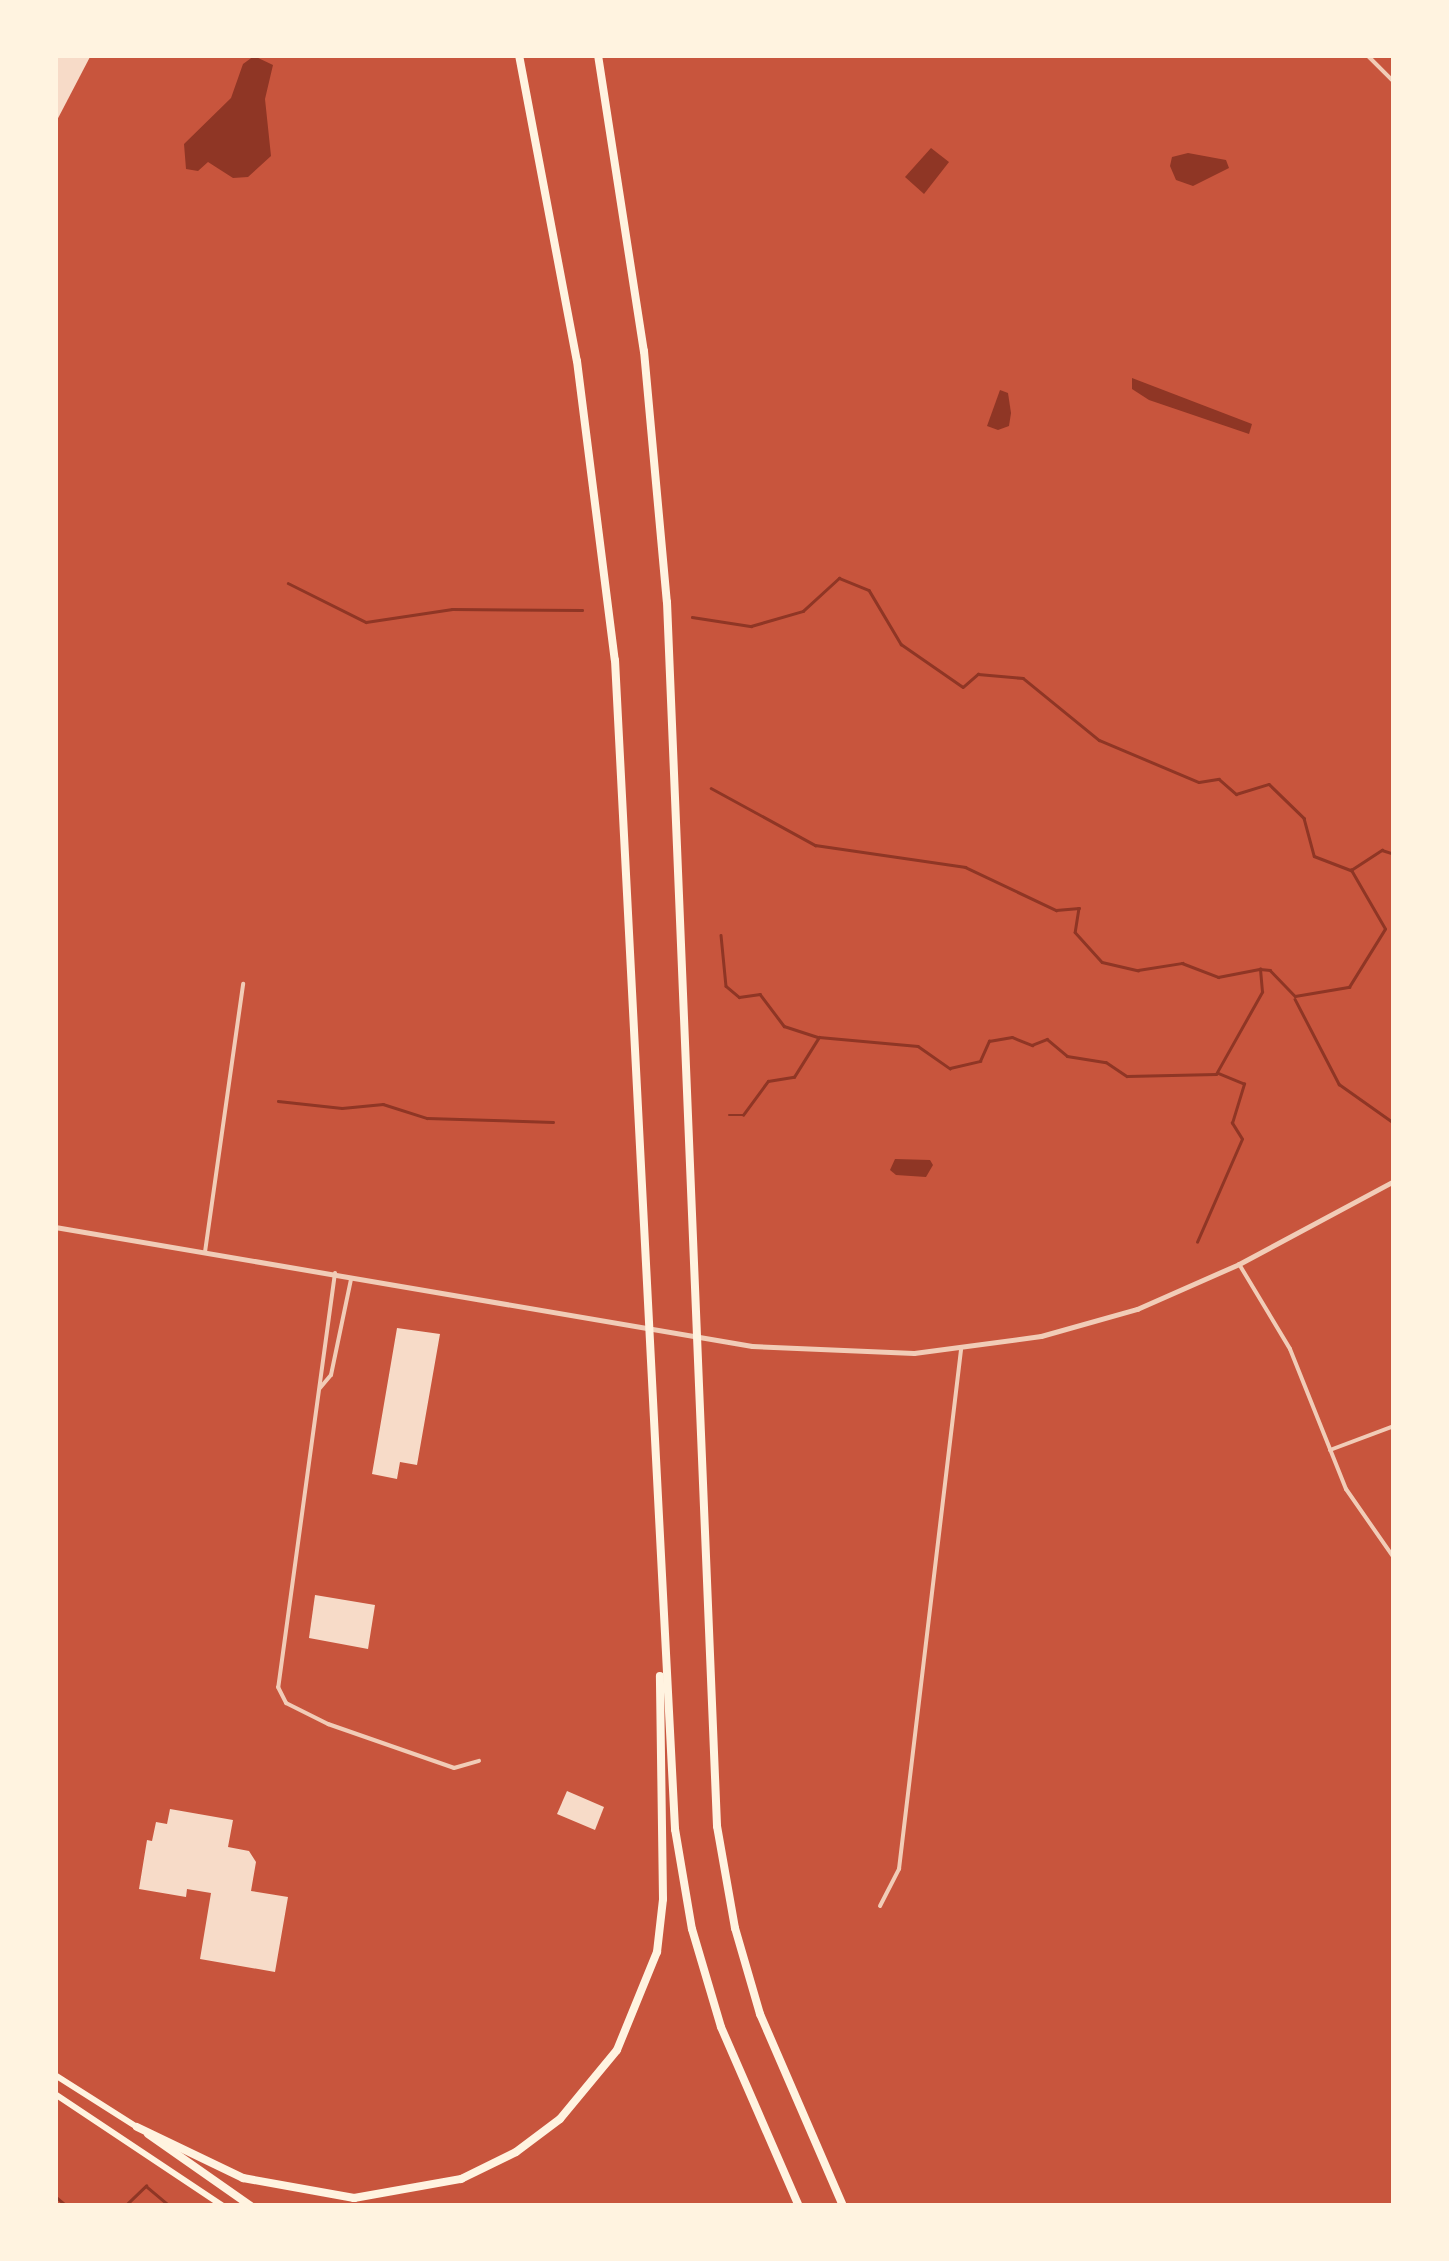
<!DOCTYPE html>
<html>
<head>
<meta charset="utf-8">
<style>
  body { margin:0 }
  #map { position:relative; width:1449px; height:2261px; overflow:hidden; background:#c8553d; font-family:"Sofia Sans Condensed",sans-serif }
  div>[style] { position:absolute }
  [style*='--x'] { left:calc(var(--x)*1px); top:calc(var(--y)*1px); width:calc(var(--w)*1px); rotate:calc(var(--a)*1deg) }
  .water>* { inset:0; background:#8f3625 }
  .stream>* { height:2.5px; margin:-1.25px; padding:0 1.25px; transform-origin:1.25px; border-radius:1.25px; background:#8f3625 }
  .building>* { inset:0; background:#f7dbc8 }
  .minor>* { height:4px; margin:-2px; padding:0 2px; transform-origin:2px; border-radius:2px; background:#f1ccb7 }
  .tertiary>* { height:5px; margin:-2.5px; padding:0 2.5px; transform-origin:2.5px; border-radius:2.5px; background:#f1ccb7 }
  .primary>* { height:6px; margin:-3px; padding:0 3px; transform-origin:3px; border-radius:3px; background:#fff3e0 }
  .motorway>* { height:8px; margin:-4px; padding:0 4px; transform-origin:4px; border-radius:4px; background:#fff3e0 }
  span { translate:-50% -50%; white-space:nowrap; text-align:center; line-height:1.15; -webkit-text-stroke:10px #fff3e0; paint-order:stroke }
  .frame { position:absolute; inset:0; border:58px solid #fff3e0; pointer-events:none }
</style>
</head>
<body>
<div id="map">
  <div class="water">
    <div style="clip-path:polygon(254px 56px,273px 65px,265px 99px,271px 156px,248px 177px,233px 178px,208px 162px,198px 171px,186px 169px,184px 144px,231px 98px,243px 64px)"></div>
    <div style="clip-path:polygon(931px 148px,949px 162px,924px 194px,905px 177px)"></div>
    <div style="clip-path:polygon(1188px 153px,1226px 160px,1229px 168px,1193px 186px,1176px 180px,1170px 166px,1172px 157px)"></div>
    <div style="clip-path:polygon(1132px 378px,1252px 424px,1249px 434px,1149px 400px,1132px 389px)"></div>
    <div style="clip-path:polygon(1000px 390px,1008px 393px,1011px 413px,1009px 426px,998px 430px,987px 426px)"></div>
    <div style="clip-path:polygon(895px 1159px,930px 1160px,933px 1165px,926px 1177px,896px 1175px,890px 1170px)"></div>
  </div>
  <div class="stream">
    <div style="--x:288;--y:583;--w:87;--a:26.6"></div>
    <div style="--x:366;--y:622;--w:87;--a:-8.6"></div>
    <div style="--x:452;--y:609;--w:130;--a:0.4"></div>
    <div style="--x:692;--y:617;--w:60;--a:8.7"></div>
    <div style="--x:751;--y:626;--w:54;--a:-16.1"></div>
    <div style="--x:803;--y:611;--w:49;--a:-42.5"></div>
    <div style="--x:839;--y:578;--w:32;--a:22"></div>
    <div style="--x:869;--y:590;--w:63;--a:59.3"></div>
    <div style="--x:901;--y:644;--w:75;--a:34.7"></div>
    <div style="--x:963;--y:687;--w:20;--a:-41"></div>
    <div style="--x:978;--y:674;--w:45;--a:5.1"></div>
    <div style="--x:1023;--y:678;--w:98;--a:39.2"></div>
    <div style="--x:1099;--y:740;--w:108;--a:22.8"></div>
    <div style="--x:1199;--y:782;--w:20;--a:-9"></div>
    <div style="--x:1219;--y:779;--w:23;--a:41"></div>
    <div style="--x:1236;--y:794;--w:34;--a:-17"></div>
    <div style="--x:1269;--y:784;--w:49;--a:44.2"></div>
    <div style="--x:1304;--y:818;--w:39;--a:75"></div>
    <div style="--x:1314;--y:856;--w:40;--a:21"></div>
    <div style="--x:711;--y:788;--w:119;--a:28.7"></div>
    <div style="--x:815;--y:845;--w:152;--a:8.3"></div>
    <div style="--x:965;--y:867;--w:101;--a:25.3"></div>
    <div style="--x:1056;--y:910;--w:23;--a:-5"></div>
    <div style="--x:1079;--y:908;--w:24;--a:99"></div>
    <div style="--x:1075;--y:932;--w:40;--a:48"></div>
    <div style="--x:1102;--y:962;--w:37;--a:13"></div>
    <div style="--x:1138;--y:970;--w:45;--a:-9"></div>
    <div style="--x:1182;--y:963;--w:39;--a:21"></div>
    <div style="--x:1218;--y:977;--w:43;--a:-10.8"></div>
    <div style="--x:721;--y:935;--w:51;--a:84.4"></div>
    <div style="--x:726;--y:986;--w:17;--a:40"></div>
    <div style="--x:739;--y:997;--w:21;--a:-8"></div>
    <div style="--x:760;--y:994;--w:40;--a:53"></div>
    <div style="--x:784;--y:1026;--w:35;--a:18"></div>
    <div style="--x:1295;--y:999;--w:96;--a:62.6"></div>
    <div style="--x:1339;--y:1084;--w:67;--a:35.3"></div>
    <div style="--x:278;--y:1101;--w:64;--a:6.2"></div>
    <div style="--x:342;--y:1108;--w:41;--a:-5.6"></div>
    <div style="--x:383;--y:1104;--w:46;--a:17.7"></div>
    <div style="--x:427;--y:1118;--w:126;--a:1.8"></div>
    <div style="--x:729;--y:1115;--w:14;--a:0"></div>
    <div style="--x:743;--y:1115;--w:42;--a:-53.7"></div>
    <div style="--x:768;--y:1081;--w:26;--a:-9"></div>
    <div style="--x:794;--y:1077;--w:47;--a:-58"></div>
    <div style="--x:819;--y:1037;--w:99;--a:5.2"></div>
    <div style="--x:918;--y:1046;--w:39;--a:35"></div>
    <div style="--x:950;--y:1068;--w:31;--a:-13"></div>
    <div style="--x:980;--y:1061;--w:22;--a:-66"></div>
    <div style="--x:989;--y:1041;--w:23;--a:-10"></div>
    <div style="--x:1012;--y:1037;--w:22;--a:22"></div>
    <div style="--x:1032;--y:1045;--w:16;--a:-22"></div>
    <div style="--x:1047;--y:1039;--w:26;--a:40"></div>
    <div style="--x:1067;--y:1056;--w:39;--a:9"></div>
    <div style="--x:1106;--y:1062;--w:25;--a:34"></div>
    <div style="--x:1127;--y:1076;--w:89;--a:-1.3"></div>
    <div style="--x:1216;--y:1074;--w:94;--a:-60.7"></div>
    <div style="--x:1262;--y:992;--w:23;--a:-95"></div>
    <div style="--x:1260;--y:969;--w:10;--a:6"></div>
    <div style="--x:1270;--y:970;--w:36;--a:46"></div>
    <div style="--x:1295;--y:996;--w:55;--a:-9.5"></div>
    <div style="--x:1349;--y:987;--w:68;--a:-58.2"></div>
    <div style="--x:1385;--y:929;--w:68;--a:-120"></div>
    <div style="--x:1351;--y:870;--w:37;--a:-33"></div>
    <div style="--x:1382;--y:850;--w:13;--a:18"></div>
    <div style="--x:1197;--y:1242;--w:112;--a:-66.4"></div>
    <div style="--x:1242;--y:1139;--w:19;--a:-122"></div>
    <div style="--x:1232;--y:1123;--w:41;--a:-72.9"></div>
    <div style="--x:1244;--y:1084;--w:27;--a:-158"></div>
    <div style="--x:55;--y:2196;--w:16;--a:40"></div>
    <div style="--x:112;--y:2206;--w:14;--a:-4"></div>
    <div style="--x:126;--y:2205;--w:28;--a:-44"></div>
    <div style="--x:146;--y:2186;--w:31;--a:40"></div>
  </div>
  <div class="building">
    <div style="clip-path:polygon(55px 55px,91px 55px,55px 124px)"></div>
    <div style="clip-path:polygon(397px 1328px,440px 1334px,417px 1465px,400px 1462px,397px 1479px,372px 1474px)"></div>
    <div style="clip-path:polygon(315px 1595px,375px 1605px,368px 1649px,309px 1638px)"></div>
    <div style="clip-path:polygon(567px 1791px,604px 1807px,595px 1830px,557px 1814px)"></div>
    <div style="clip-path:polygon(170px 1809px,233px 1820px,228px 1847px,249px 1851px,256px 1862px,251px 1891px,288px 1897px,275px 1972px,200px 1959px,211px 1893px,187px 1889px,186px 1897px,139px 1889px,147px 1840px,152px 1841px,156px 1822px,167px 1824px)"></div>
  </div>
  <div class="minor">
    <div style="--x:1367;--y:55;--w:38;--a:45"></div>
    <div style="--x:205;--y:1252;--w:271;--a:-81.9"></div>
    <div style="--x:1239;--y:1264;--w:99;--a:59"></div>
    <div style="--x:1290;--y:1349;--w:151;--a:68.2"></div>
    <div style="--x:1346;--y:1489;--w:84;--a:55.2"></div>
    <div style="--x:335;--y:1273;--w:418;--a:97.8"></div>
    <div style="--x:278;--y:1687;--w:18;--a:63"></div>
    <div style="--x:286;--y:1703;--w:47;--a:26.6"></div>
    <div style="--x:328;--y:1724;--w:133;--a:19.2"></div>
    <div style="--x:454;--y:1768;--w:26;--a:-16"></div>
    <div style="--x:320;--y:1388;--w:17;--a:-50"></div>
    <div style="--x:331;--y:1375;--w:98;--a:-78.2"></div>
    <div style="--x:1330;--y:1450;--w:68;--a:-20.6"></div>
    <div style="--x:880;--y:1906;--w:42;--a:-62.8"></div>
    <div style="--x:899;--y:1869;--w:523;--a:-83.19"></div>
  </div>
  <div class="tertiary">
    <div style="--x:55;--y:1227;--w:707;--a:9.69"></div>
    <div style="--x:752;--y:1346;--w:162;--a:2.5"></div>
    <div style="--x:914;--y:1353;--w:128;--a:-7.6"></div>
    <div style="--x:1041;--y:1336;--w:100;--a:-15.7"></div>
    <div style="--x:1137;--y:1309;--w:111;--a:-23.8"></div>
    <div style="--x:1239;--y:1264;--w:176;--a:-28.2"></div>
  </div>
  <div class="primary">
    <div style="--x:55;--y:2075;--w:97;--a:32.4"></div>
    <div style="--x:55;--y:2094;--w:202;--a:33.7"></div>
  </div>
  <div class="motorway">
    <div style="--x:519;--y:55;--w:311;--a:79.3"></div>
    <div style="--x:577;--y:361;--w:301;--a:82.8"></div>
    <div style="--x:615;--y:660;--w:1171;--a:87.06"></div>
    <div style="--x:675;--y:1829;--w:101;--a:80.4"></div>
    <div style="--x:692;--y:1929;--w:102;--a:73.5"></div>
    <div style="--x:721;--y:2027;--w:195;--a:66.5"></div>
    <div style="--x:598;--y:55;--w:300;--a:81.2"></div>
    <div style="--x:644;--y:351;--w:252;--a:84.8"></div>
    <div style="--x:667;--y:602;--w:1225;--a:87.66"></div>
    <div style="--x:717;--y:1826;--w:104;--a:80"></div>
    <div style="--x:735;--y:1928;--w:90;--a:73.8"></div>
    <div style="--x:760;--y:2014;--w:209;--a:66.6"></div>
    <div style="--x:137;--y:2127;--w:118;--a:25.7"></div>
    <div style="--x:243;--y:2178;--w:113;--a:10.2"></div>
    <div style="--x:354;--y:2198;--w:109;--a:-10.1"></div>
    <div style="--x:461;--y:2179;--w:61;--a:-26.1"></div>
    <div style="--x:516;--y:2152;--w:55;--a:-36.9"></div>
    <div style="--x:560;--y:2119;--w:89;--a:-50.4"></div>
    <div style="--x:617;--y:2050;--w:106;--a:-67.8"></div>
    <div style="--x:657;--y:1952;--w:53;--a:-83.5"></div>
    <div style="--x:663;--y:1899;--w:223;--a:-90.8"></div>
    <div style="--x:148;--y:2134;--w:126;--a:35"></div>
  </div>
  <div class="frame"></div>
</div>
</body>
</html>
